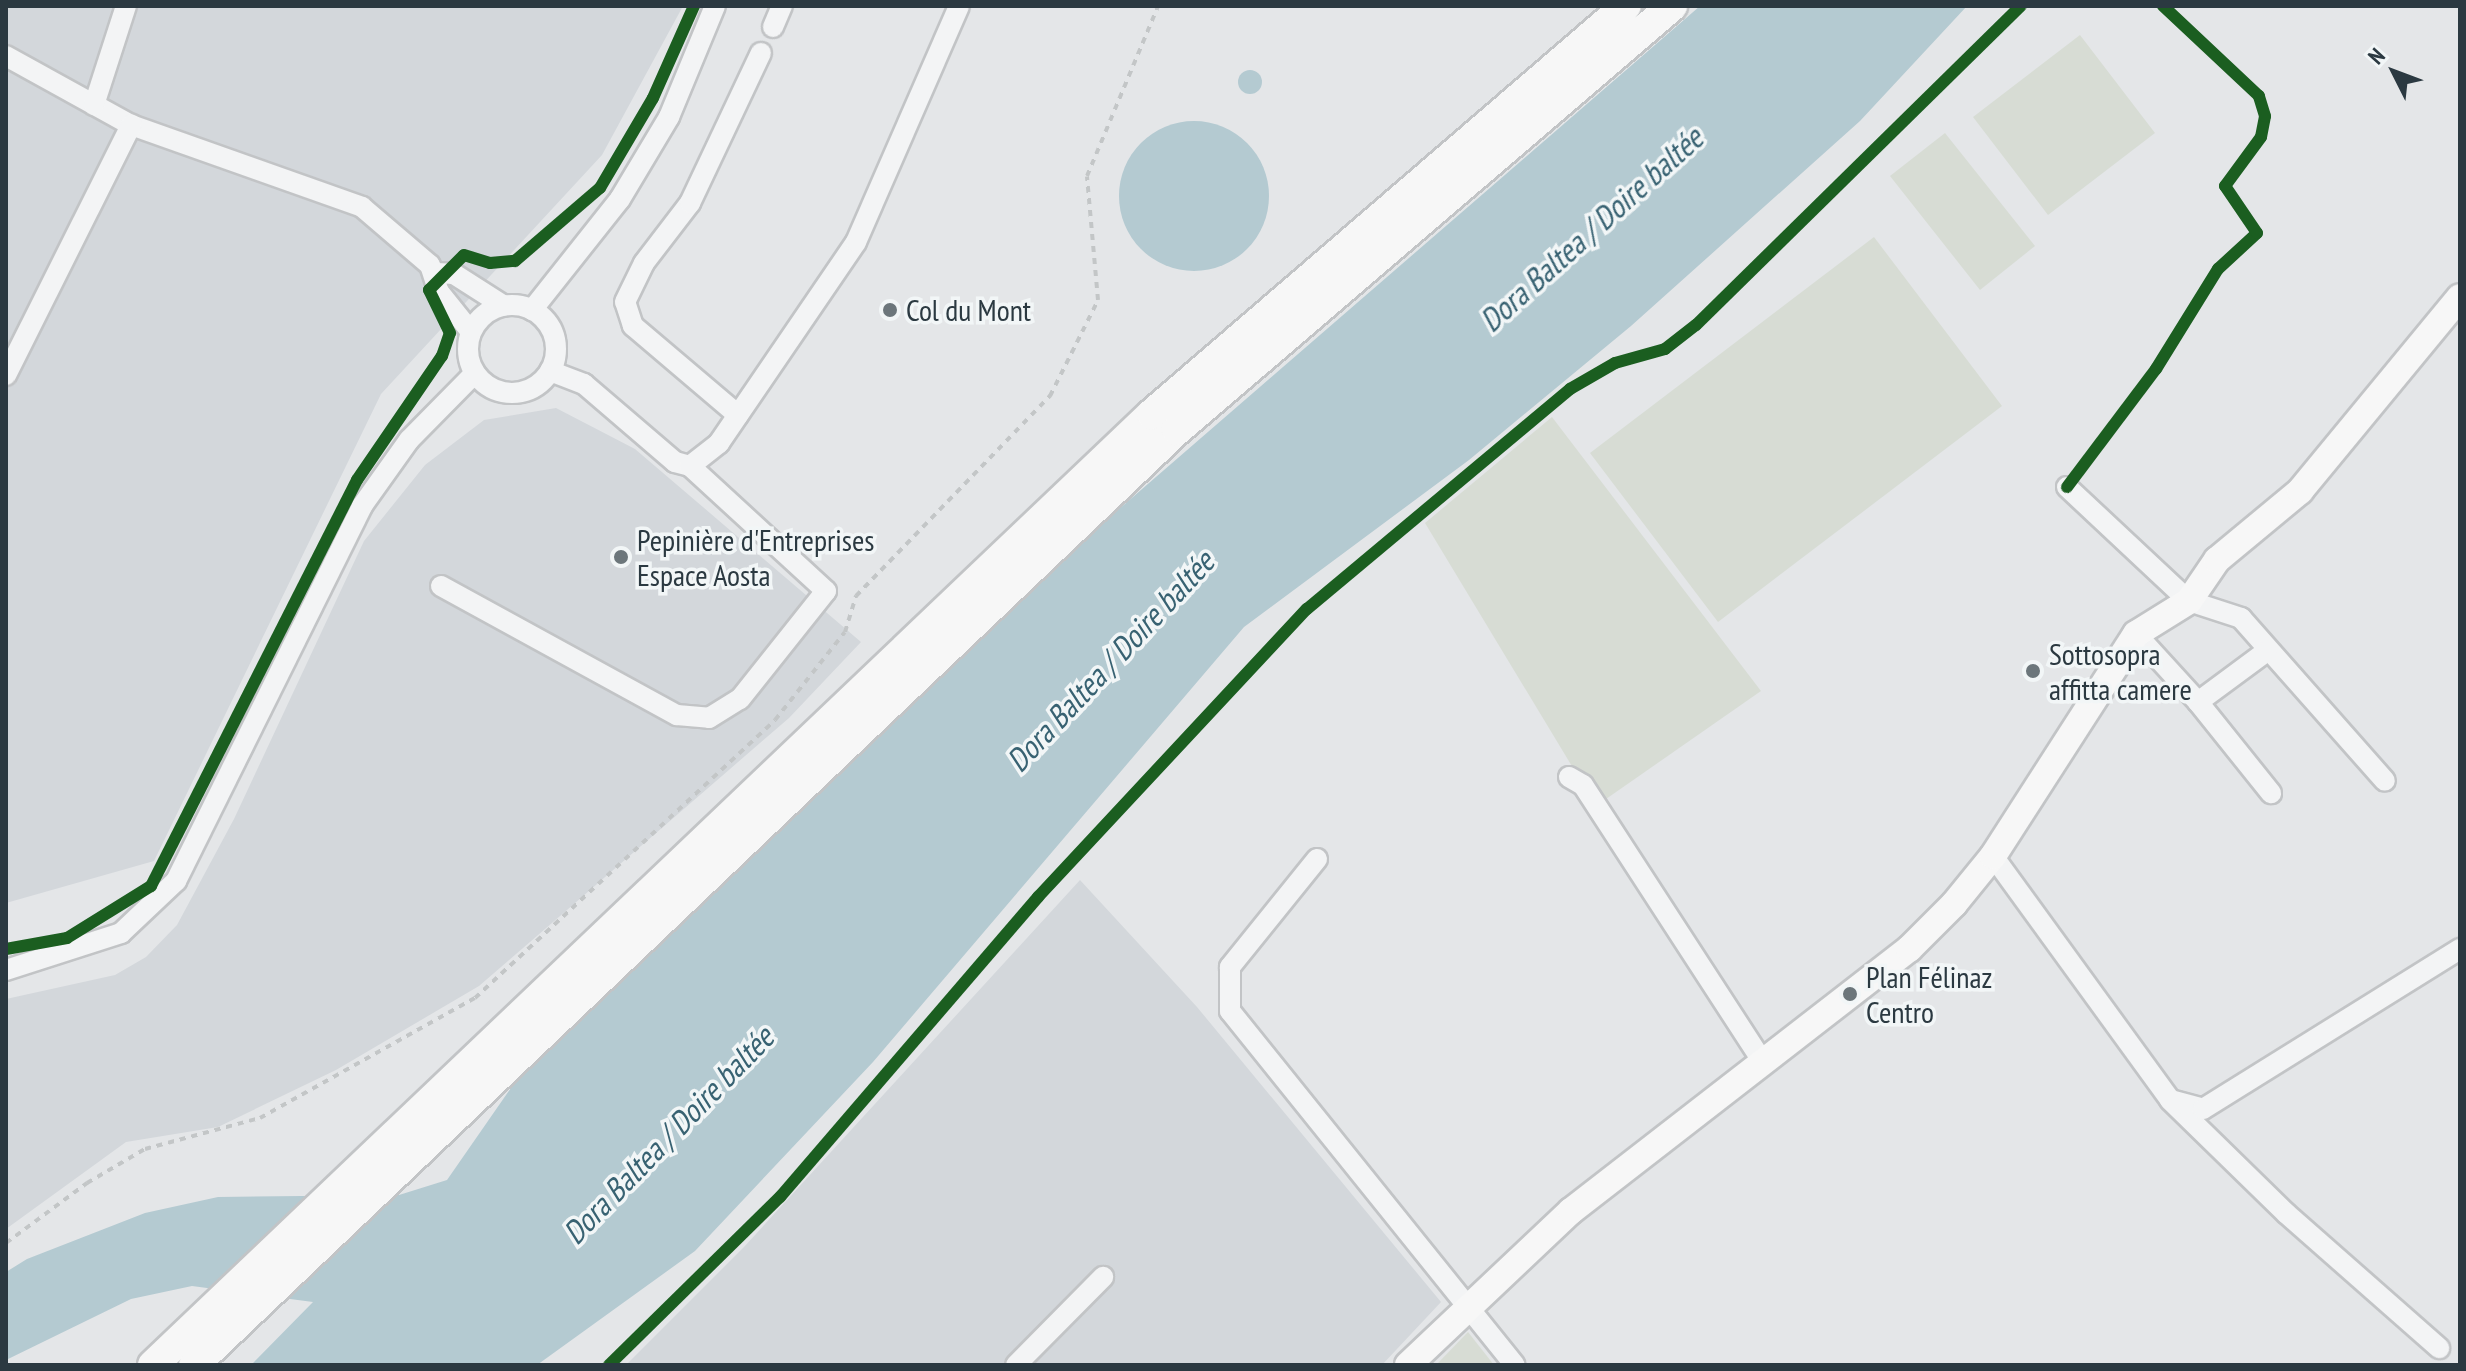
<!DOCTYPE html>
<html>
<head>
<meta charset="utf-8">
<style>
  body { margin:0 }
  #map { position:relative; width:2466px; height:1371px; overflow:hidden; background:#e4e6e8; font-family:"PT Sans Narrow",sans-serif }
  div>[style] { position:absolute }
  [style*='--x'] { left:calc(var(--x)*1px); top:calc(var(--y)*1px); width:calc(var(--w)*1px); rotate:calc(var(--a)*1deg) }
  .built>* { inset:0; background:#d3d7db }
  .green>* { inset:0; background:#d7dcd4 }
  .water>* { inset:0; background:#b4cad1 }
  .round { border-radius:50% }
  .path>* { height:4px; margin-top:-2px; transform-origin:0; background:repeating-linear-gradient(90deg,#c3c6c7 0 6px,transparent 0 12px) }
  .roads { filter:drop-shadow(2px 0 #c2c4c6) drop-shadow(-2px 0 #c2c4c6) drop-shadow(0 2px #c2c4c6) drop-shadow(0 -2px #c2c4c6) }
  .minor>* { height:20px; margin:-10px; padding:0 10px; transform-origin:10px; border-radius:10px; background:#f3f4f5 }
  .minor>.ring { margin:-10px; padding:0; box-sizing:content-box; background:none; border:20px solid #f3f4f5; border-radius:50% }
  .major>* { height:26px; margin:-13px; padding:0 13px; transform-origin:13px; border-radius:13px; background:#f7f7f7 }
  .highway>* { height:30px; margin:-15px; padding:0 15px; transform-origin:15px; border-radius:15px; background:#f7f7f7 }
  .cycleway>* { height:12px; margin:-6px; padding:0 6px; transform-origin:6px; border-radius:6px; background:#1b5e20 }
  .dots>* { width:22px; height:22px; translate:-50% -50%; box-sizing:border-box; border:4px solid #f2f6f7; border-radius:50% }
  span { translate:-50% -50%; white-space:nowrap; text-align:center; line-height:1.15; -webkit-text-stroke:7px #f2f6f7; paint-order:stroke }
  .poi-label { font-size:30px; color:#2b3941 }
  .left { translate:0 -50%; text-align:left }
  .water-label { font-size:32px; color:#386272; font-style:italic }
  .frame { position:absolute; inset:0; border:8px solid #2b3941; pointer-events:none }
  .north { position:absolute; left:2354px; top:32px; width:80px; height:80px; -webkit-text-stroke:6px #f2f6f7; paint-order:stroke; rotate:312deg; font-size:22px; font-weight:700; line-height:32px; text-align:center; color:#2b3941 }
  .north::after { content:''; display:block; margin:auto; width:28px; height:36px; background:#2b3941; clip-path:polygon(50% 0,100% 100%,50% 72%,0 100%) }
</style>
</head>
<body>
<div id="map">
  <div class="built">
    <div style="clip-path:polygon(6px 6px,683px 6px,602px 155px,381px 394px,154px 861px,6px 903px)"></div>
    <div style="clip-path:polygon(556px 408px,635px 449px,861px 642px,789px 718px,479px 986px,336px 1070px,218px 1127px,126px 1142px,6px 1229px,6px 999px,115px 975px,146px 957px,177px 925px,234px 819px,364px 541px,425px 465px,484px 420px)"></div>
    <div style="clip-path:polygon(1080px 880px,1197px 1007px,1441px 1302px,1382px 1365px,626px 1365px,744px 1247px)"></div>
  </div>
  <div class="green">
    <div style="clip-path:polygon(2080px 35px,2155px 133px,2048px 215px,1973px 117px)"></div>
    <div style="clip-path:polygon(1945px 133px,2035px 246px,1980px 290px,1890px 176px)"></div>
    <div style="clip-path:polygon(1874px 237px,2002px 406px,1718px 622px,1590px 453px)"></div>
    <div style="clip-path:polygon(1552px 417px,1761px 691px,1596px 806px,1425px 523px)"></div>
    <div style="clip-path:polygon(1468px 1332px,1494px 1365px,1436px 1365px)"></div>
  </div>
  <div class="water">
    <div style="clip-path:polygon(1700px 6px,1967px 6px,1860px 121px,1631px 326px,1469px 460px,1244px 627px,873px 1062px,695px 1251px,537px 1365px,251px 1365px,313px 1302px,192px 1286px,131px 1299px,6px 1360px,6px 1272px,27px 1259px,145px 1213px,218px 1197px,399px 1195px,447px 1180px,513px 1085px,1104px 522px)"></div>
    <div class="round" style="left:1238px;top:70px;width:24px;height:24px"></div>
    <div class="round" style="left:1119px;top:121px;width:150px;height:150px"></div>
  </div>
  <div class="path">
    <div style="--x:6;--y:1243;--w:101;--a:-36.5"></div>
    <div style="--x:87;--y:1183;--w:67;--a:-30.4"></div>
    <div style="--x:145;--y:1149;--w:119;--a:-15.1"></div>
    <div style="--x:260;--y:1118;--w:246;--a:-29.2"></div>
    <div style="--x:475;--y:998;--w:409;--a:-42.8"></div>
    <div style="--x:775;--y:720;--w:112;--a:-51.5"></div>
    <div style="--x:845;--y:632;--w:38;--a:-73"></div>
    <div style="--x:856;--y:596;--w:279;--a:-45.9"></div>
    <div style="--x:1050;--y:396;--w:107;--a:-63.4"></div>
    <div style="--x:1098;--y:300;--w:124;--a:-95.1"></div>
    <div style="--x:1087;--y:176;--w:184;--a:-67.3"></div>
  </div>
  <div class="roads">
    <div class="minor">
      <div style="--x:773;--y:27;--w:23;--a:-67"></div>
      <div style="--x:6;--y:56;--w:143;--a:28.9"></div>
      <div style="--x:131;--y:125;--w:245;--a:19.5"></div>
      <div style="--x:362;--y:207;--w:89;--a:40.5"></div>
      <div style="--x:430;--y:265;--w:28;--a:72"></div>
      <div style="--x:439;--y:292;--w:51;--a:51.3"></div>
      <div style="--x:94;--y:105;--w:104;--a:-72.1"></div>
      <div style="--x:437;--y:273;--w:17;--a:3"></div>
      <div style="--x:454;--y:274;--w:59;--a:32.6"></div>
      <div class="ring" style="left:468px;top:305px;width:68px;height:68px"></div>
      <div style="--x:532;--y:310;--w:142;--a:-51.6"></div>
      <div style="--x:620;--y:199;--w:96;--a:-59.1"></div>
      <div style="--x:669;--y:117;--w:120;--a:-67.5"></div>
      <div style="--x:550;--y:371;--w:36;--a:21"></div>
      <div style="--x:584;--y:384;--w:120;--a:40.6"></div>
      <div style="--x:675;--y:462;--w:16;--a:15"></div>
      <div style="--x:6;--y:375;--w:280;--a:-63.4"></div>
      <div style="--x:738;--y:415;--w:138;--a:-139.7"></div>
      <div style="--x:633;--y:326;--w:25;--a:-108"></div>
      <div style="--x:625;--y:302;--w:43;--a:-64"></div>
      <div style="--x:644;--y:263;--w:76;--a:-52.5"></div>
      <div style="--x:690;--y:203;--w:166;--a:-64.7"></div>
      <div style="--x:2067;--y:487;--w:167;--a:43.1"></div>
      <div style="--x:2189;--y:601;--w:55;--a:18.1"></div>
      <div style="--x:2241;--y:618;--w:217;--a:48.5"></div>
      <div style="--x:441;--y:586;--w:269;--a:28.7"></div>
      <div style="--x:677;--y:715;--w:32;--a:5"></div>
      <div style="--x:709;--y:718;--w:36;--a:-32"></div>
      <div style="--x:740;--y:699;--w:138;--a:-51.5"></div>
      <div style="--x:826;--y:591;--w:185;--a:-137.4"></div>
      <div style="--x:690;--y:466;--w:37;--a:-38"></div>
      <div style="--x:719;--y:443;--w:243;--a:-55.7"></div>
      <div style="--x:856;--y:242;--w:257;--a:-66.4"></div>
      <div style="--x:2136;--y:634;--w:92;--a:47.6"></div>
      <div style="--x:2198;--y:702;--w:86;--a:-36.5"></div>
      <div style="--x:2198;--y:702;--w:117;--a:51.3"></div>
      <div style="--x:1569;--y:777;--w:16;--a:30"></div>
      <div style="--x:1583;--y:785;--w:330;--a:57"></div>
      <div style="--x:1993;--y:856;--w:301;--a:54"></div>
      <div style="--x:2170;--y:1100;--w:163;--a:44.3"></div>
      <div style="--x:2287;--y:1214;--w:203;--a:41.4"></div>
      <div style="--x:1317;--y:859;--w:139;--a:128.9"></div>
      <div style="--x:1230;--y:967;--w:44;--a:90"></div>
      <div style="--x:1230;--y:1011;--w:454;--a:51.2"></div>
      <div style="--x:6;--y:970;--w:121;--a:-17.8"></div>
      <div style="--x:121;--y:933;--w:76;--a:-43.4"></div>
      <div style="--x:176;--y:881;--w:419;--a:-63.6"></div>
      <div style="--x:362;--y:506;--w:81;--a:-54.5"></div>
      <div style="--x:409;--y:440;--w:94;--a:-45.4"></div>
      <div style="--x:2174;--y:1101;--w:30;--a:15"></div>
      <div style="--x:2203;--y:1109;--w:303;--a:-31.9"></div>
      <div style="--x:1016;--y:1365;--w:124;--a:-45.3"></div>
    </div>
    <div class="major">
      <div style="--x:1408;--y:1365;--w:224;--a:-43.4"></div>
      <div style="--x:1571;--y:1211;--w:428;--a:-37.8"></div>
      <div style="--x:1909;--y:949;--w:64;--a:-45"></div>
      <div style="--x:1954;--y:904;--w:62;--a:-50.9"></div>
      <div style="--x:1993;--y:856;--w:264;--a:-57.2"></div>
      <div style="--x:2136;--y:634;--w:62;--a:-31.9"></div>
      <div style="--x:2189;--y:601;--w:50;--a:-55.7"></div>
      <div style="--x:2217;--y:560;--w:108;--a:-39.7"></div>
      <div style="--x:2300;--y:491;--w:251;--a:-50.5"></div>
    </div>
    <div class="highway">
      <div style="--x:153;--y:1365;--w:1379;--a:-43.59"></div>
      <div style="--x:1152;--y:414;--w:625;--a:-40.72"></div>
      <div style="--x:194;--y:1365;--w:1357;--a:-43.57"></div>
      <div style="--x:1177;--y:430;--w:652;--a:-40.58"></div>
    </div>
  </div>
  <div class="cycleway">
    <div style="--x:2067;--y:487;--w:148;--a:-53"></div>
    <div style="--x:2156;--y:369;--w:118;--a:-58.2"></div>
    <div style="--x:2218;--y:269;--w:53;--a:-42.7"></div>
    <div style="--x:2257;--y:233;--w:57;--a:-124.2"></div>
    <div style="--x:2225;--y:186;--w:61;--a:-53.7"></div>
    <div style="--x:2261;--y:137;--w:21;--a:-79"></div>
    <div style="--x:2265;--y:116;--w:21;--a:-107"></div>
    <div style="--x:2259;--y:96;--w:132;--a:-136.8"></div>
    <div style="--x:6;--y:949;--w:62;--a:-10.2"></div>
    <div style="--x:67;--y:938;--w:99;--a:-31.8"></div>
    <div style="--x:151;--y:886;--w:455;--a:-63.1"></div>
    <div style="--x:357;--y:480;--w:150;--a:-55.6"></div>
    <div style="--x:442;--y:356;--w:24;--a:-71"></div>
    <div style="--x:450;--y:333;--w:48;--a:-116"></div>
    <div style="--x:429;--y:290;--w:49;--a:-45"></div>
    <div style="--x:464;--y:255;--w:27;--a:17"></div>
    <div style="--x:490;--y:263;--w:25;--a:-5"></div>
    <div style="--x:515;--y:261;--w:112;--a:-40.7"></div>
    <div style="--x:600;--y:188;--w:104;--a:-59.5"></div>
    <div style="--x:653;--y:98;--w:101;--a:-66"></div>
    <div style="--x:609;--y:1365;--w:240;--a:-44.5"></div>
    <div style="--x:780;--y:1197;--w:396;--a:-49.3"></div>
    <div style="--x:1038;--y:897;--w:394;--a:-47"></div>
    <div style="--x:1307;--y:609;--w:343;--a:-39.9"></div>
    <div style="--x:1570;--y:389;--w:52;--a:-30"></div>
    <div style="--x:1615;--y:363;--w:52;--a:-15.6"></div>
    <div style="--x:1665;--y:349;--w:39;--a:-38"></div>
    <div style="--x:1696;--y:325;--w:455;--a:-44.5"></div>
  </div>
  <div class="dots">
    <div style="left:890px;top:310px;background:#6c767b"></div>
    <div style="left:621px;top:557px;background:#6c767b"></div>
    <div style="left:2033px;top:671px;background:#6c767b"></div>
    <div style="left:1850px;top:994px;background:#6c767b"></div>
  </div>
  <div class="poi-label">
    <span class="left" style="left:906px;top:310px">Col du Mont</span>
    <span class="left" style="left:637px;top:557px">Pepinière d'Entreprises<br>Espace Aosta</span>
    <span class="left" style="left:2049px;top:671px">Sottosopra<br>affitta camere</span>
    <span class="left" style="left:1866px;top:994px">Plan Félinaz<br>Centro</span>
  </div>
  <div class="water-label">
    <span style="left:1591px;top:229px;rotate:-42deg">Dora Baltea / Doire baltée</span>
    <span style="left:1110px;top:661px;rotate:-47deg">Dora Baltea / Doire baltée</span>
    <span style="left:668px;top:1135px;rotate:-46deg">Dora Baltea / Doire baltée</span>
  </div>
  <div class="frame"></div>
  <div class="north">N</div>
</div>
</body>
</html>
